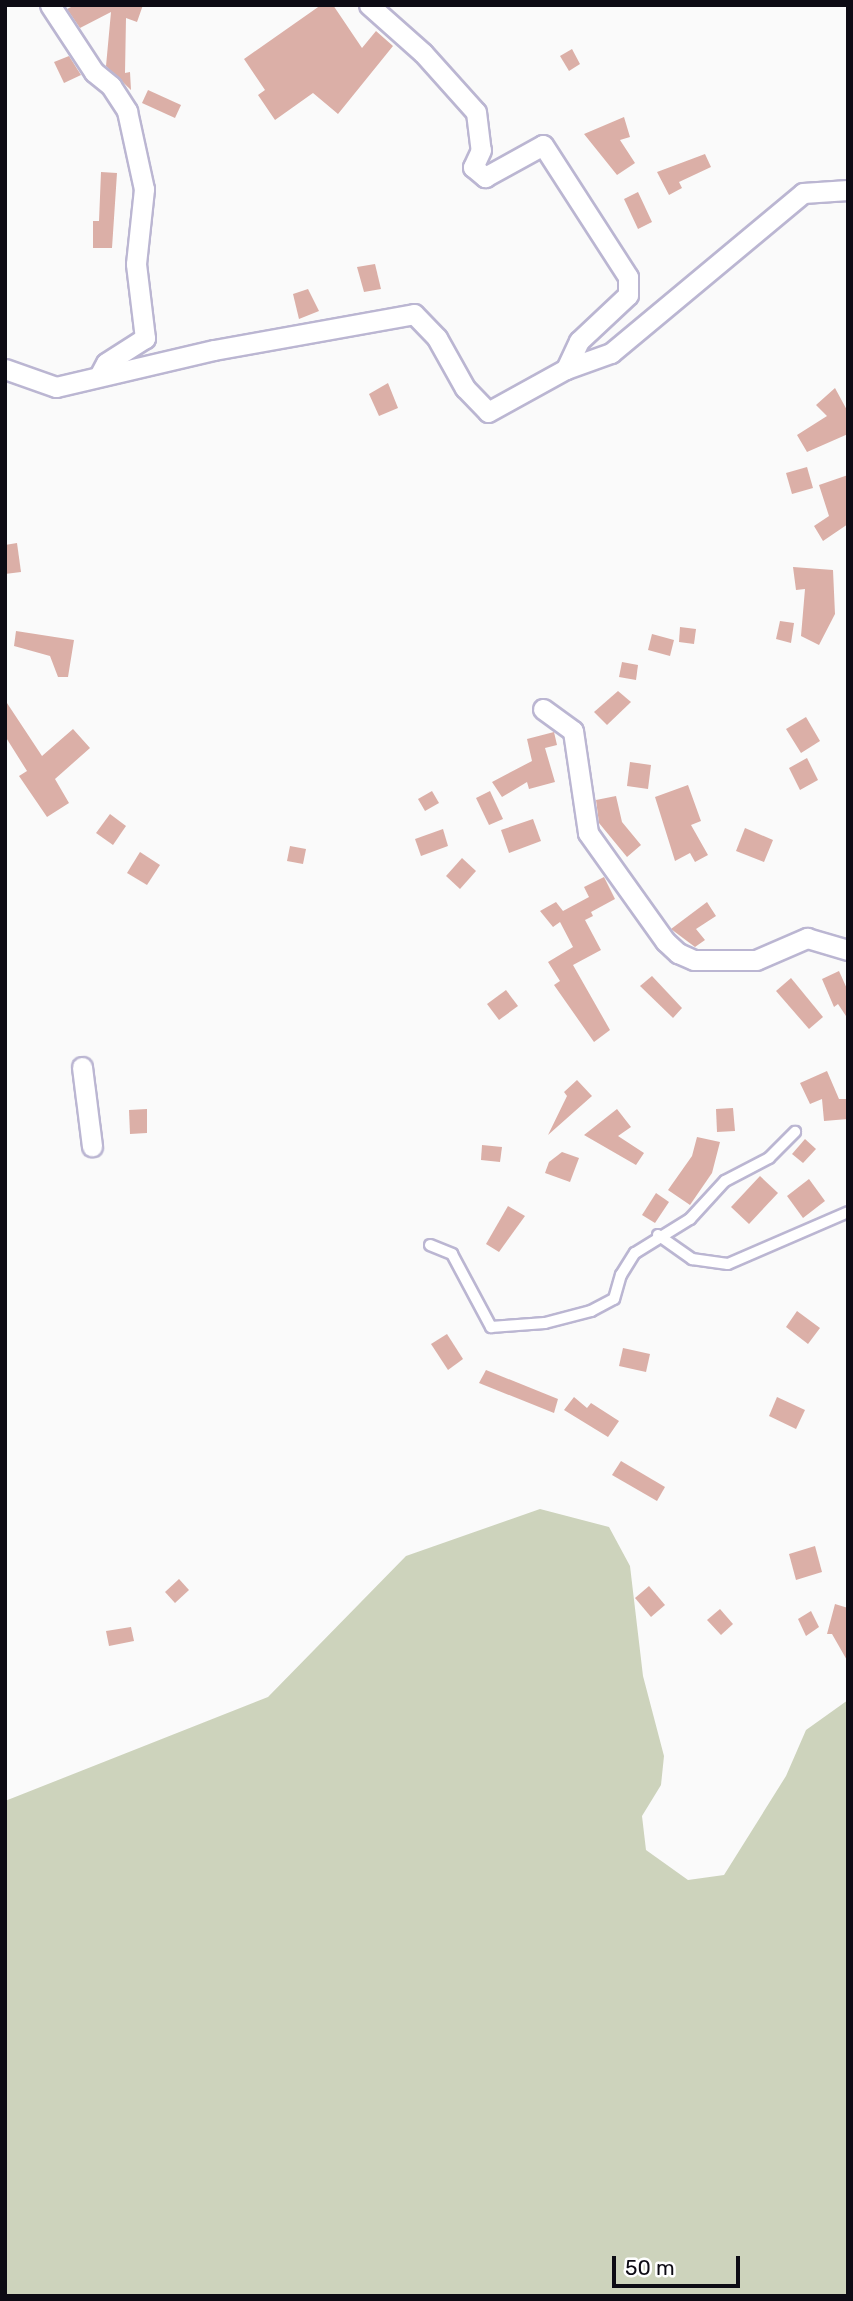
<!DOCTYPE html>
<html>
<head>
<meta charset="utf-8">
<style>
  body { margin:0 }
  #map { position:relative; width:853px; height:2301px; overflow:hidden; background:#fafafa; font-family:Rubik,sans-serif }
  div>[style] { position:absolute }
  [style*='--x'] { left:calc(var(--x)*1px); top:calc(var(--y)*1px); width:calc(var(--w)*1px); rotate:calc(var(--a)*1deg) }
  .green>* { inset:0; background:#cdd3bc }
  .building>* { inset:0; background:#dbafa7 }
  .roads { filter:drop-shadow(2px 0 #bbb6d2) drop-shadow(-2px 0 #bbb6d2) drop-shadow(0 2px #bbb6d2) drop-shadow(0 -2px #bbb6d2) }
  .lane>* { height:10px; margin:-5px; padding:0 5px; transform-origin:5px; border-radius:5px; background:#fff }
  .street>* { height:19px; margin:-9.5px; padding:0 9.5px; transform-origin:9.5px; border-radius:9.5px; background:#fff }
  span { translate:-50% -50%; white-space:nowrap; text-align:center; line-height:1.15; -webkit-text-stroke:5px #fff; paint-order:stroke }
  .frame { position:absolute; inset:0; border:7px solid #0d0b14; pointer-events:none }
  .scale { position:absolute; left:612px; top:2256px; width:128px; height:32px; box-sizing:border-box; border:4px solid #0d0b14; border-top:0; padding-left:9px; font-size:21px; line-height:24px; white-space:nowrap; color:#0d0b14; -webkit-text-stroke:5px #fff; paint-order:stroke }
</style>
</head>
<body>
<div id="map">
  <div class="green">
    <div style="clip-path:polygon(540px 1509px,609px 1527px,630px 1566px,643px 1676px,664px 1756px,661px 1785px,642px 1816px,646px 1850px,688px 1880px,724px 1875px,786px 1776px,806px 1730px,848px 1700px,848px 2296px,5px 2296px,5px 1801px,268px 1697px,406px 1556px)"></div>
  </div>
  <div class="building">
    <div style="clip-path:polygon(75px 5px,143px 5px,137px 22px,126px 18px,125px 73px,130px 72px,131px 90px,106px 66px,111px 12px,80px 28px,67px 9px)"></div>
    <div style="clip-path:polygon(321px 5px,333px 5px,362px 48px,376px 31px,393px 46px,338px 114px,313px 93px,275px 120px,258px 95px,265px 90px,244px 59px)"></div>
    <div style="clip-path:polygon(572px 49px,580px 64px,569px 71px,560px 56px)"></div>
    <div style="clip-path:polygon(69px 56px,81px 75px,64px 83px,54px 62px)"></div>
    <div style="clip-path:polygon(148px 90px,181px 105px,175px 118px,142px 103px)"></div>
    <div style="clip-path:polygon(624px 117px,630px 137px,620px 140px,635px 163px,617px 175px,584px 134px)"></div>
    <div style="clip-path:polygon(705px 154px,711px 167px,679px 182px,682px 188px,669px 195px,657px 172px)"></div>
    <div style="clip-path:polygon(101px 172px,117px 173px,112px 248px,93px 248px,93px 221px,99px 221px)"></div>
    <div style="clip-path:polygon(638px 192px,652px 222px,638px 229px,624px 199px)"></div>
    <div style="clip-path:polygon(375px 264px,381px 289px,364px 292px,357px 267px)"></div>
    <div style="clip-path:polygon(308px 289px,319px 311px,299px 319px,293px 294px)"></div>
    <div style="clip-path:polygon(388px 383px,398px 408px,379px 416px,369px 394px)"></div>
    <div style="clip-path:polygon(835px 388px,848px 412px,848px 434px,807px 452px,797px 435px,827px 416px,816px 405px)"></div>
    <div style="clip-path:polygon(807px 467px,813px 488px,792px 494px,786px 473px)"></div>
    <div style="clip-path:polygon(848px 475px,848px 524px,823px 541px,814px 526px,829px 516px,819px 485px)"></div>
    <div style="clip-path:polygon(17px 543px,21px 572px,5px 574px,5px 545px)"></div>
    <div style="clip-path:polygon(793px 567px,833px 570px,835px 614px,819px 645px,801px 636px,805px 589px,796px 590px)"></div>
    <div style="clip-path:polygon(780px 621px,794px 623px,791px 643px,776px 639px)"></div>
    <div style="clip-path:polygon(680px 627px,696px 629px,694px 644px,679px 642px)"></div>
    <div style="clip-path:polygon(16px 631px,74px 640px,68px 677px,58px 677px,50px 656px,14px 646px)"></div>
    <div style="clip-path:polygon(652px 634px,674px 640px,670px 656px,648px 650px)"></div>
    <div style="clip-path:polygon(622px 662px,638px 665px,636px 680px,619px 677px)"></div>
    <div style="clip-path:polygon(618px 691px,631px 702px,607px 725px,594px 712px)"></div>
    <div style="clip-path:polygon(5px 700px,42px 756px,73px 729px,90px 748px,55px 779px,69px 803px,47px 817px,19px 776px,27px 771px,5px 736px)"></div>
    <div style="clip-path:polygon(806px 717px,820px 741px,801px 753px,786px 729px)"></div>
    <div style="clip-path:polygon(554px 732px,557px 745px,545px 748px,555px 782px,529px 789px,527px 782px,502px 797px,492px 782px,532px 761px,527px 739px)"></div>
    <div style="clip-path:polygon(807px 758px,818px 780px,800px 790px,789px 768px)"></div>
    <div style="clip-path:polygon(630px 762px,651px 765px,648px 789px,627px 786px)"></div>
    <div style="clip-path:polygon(688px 785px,701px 821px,691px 825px,708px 855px,695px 862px,690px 853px,675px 861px,655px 797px)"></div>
    <div style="clip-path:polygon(432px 791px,439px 803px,425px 811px,418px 799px)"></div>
    <div style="clip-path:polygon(490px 791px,503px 819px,489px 825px,476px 798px)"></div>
    <div style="clip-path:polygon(616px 796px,622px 822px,641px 845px,627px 857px,599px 823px,596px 800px)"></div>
    <div style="clip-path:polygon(110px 814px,126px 826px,113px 845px,96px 833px)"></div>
    <div style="clip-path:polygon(533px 819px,541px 841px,509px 853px,501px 830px)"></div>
    <div style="clip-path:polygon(745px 828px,773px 840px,764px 862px,736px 851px)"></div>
    <div style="clip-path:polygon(443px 829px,448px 846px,421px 856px,415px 839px)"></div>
    <div style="clip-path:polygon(290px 846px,306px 849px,303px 864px,287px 861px)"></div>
    <div style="clip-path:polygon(140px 852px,160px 865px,147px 885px,127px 873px)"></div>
    <div style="clip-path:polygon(462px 858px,476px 871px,460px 889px,446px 876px)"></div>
    <div style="clip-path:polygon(604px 877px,615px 899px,591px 912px,593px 916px,585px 920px,601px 950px,573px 965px,610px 1030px,594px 1042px,554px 985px,560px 981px,548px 962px,573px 947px,560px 922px,553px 927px,540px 911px,556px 902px,563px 911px,589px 897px,584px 887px)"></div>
    <div style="clip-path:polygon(707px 902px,716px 916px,696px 929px,705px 940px,695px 947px,671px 929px)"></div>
    <div style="clip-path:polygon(839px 971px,848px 991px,848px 1019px,838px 1004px,834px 1007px,822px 979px)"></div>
    <div style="clip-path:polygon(652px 976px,682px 1008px,673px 1018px,640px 986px)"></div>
    <div style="clip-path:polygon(791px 978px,823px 1017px,809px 1029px,776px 991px)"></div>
    <div style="clip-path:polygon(506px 990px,518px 1006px,499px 1020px,487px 1004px)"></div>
    <div style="clip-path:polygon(827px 1071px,839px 1099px,848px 1099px,848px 1119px,824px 1121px,822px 1099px,810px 1104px,800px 1083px)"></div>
    <div style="clip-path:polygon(577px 1080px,592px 1096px,548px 1135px,567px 1096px,564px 1092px)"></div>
    <div style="clip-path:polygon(733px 1108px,735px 1131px,717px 1132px,716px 1109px)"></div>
    <div style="clip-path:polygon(147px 1109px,147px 1133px,130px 1134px,129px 1110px)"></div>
    <div style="clip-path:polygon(617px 1109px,631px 1127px,618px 1136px,644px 1153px,636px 1165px,584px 1135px)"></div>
    <div style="clip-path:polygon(697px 1137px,720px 1142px,712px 1173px,690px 1205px,668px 1190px,692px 1156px)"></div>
    <div style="clip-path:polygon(805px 1139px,816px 1149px,803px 1163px,792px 1154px)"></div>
    <div style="clip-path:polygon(482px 1145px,502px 1147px,500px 1162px,481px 1160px)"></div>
    <div style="clip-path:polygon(562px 1152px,579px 1158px,570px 1182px,545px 1173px,549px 1162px)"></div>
    <div style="clip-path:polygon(760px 1176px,778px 1193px,749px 1224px,731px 1207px)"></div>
    <div style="clip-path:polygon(809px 1179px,825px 1201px,803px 1218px,787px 1196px)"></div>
    <div style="clip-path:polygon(656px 1193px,669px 1202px,655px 1223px,642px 1215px)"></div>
    <div style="clip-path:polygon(508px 1206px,525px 1216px,499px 1252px,486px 1244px)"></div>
    <div style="clip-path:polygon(797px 1311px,820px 1328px,808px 1344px,786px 1327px)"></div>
    <div style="clip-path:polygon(447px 1334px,463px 1359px,448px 1370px,431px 1344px)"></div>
    <div style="clip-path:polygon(623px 1348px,650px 1354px,646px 1372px,619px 1366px)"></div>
    <div style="clip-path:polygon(486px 1370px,558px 1399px,554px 1413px,479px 1383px)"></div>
    <div style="clip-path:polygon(574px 1397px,587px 1408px,591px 1403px,619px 1421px,608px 1437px,564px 1410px)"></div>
    <div style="clip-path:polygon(777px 1397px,805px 1410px,796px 1429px,769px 1416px)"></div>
    <div style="clip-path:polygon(621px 1461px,665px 1487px,657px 1501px,612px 1475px)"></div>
    <div style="clip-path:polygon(815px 1546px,822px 1572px,796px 1580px,789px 1554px)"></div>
    <div style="clip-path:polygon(179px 1579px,189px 1590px,175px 1603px,165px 1592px)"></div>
    <div style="clip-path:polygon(649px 1586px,665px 1605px,651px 1617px,635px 1598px)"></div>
    <div style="clip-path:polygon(835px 1604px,848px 1608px,848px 1662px,832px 1634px,827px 1634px)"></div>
    <div style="clip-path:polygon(720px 1609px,733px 1624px,721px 1635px,707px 1620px)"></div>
    <div style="clip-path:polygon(811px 1611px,819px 1627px,806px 1636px,798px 1619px)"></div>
    <div style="clip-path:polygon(131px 1627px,134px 1641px,109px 1646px,106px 1631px)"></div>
  </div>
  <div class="roads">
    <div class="lane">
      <div style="--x:658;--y:1235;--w:42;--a:35.2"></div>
      <div style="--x:692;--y:1259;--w:36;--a:8"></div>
      <div style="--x:728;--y:1264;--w:131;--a:-23.4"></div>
      <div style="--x:430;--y:1245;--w:24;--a:22"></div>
      <div style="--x:452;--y:1254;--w:83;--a:61.9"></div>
      <div style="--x:491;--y:1327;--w:54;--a:-4.2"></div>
      <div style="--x:545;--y:1323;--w:48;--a:-14.6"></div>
      <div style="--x:591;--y:1311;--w:26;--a:-28"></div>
      <div style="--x:614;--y:1299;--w:25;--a:-74"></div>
      <div style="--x:621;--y:1275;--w:26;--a:-58"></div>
      <div style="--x:635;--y:1253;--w:65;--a:-31.7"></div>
      <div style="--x:690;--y:1219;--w:52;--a:-47.4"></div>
      <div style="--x:725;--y:1181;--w:50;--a:-27.6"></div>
      <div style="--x:769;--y:1158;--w:37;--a:-45"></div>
    </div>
    <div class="street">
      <div style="--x:50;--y:5;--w:80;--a:56.7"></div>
      <div style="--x:94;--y:72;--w:22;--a:39"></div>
      <div style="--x:111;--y:86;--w:30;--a:57"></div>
      <div style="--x:127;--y:111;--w:80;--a:77.7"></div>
      <div style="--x:144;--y:189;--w:75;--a:96.1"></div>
      <div style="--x:136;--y:264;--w:75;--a:83.1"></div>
      <div style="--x:145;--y:338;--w:46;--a:147.3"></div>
      <div style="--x:106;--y:363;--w:15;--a:118"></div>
      <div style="--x:369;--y:5;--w:72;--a:41.6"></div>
      <div style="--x:423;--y:53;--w:79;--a:48.1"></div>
      <div style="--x:476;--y:112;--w:38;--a:83"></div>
      <div style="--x:481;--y:150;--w:19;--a:115"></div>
      <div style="--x:473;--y:167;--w:16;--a:40"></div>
      <div style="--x:485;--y:177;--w:66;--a:-28.9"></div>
      <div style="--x:543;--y:145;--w:157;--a:57.2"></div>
      <div style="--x:628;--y:277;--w:18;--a:90"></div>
      <div style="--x:628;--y:295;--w:67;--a:136.8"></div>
      <div style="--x:579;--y:341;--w:31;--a:115"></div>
      <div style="--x:5;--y:369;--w:54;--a:19.4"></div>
      <div style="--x:56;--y:387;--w:162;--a:-13.2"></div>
      <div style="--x:214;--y:350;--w:203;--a:-10.2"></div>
      <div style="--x:414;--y:314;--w:33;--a:46"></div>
      <div style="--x:437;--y:338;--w:57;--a:60.8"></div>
      <div style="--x:465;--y:388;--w:33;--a:46"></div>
      <div style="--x:488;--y:412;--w:89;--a:-28.9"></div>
      <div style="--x:566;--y:369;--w:48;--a:-19.6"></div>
      <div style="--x:611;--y:353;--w:250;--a:-39.8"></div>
      <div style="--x:803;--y:193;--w:45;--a:-3.8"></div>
      <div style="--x:543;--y:709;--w:37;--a:36"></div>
      <div style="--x:573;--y:731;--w:103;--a:81.6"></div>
      <div style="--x:588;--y:833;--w:133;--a:54.5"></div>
      <div style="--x:665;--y:941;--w:18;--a:43"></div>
      <div style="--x:678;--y:953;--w:17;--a:24"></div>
      <div style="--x:694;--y:960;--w:62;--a:0"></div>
      <div style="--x:756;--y:960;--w:56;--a:-23.3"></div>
      <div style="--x:807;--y:938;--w:43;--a:16.3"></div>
      <div style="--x:82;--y:1067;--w:80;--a:82.8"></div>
    </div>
  </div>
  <div class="frame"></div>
  <div class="scale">50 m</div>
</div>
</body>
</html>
